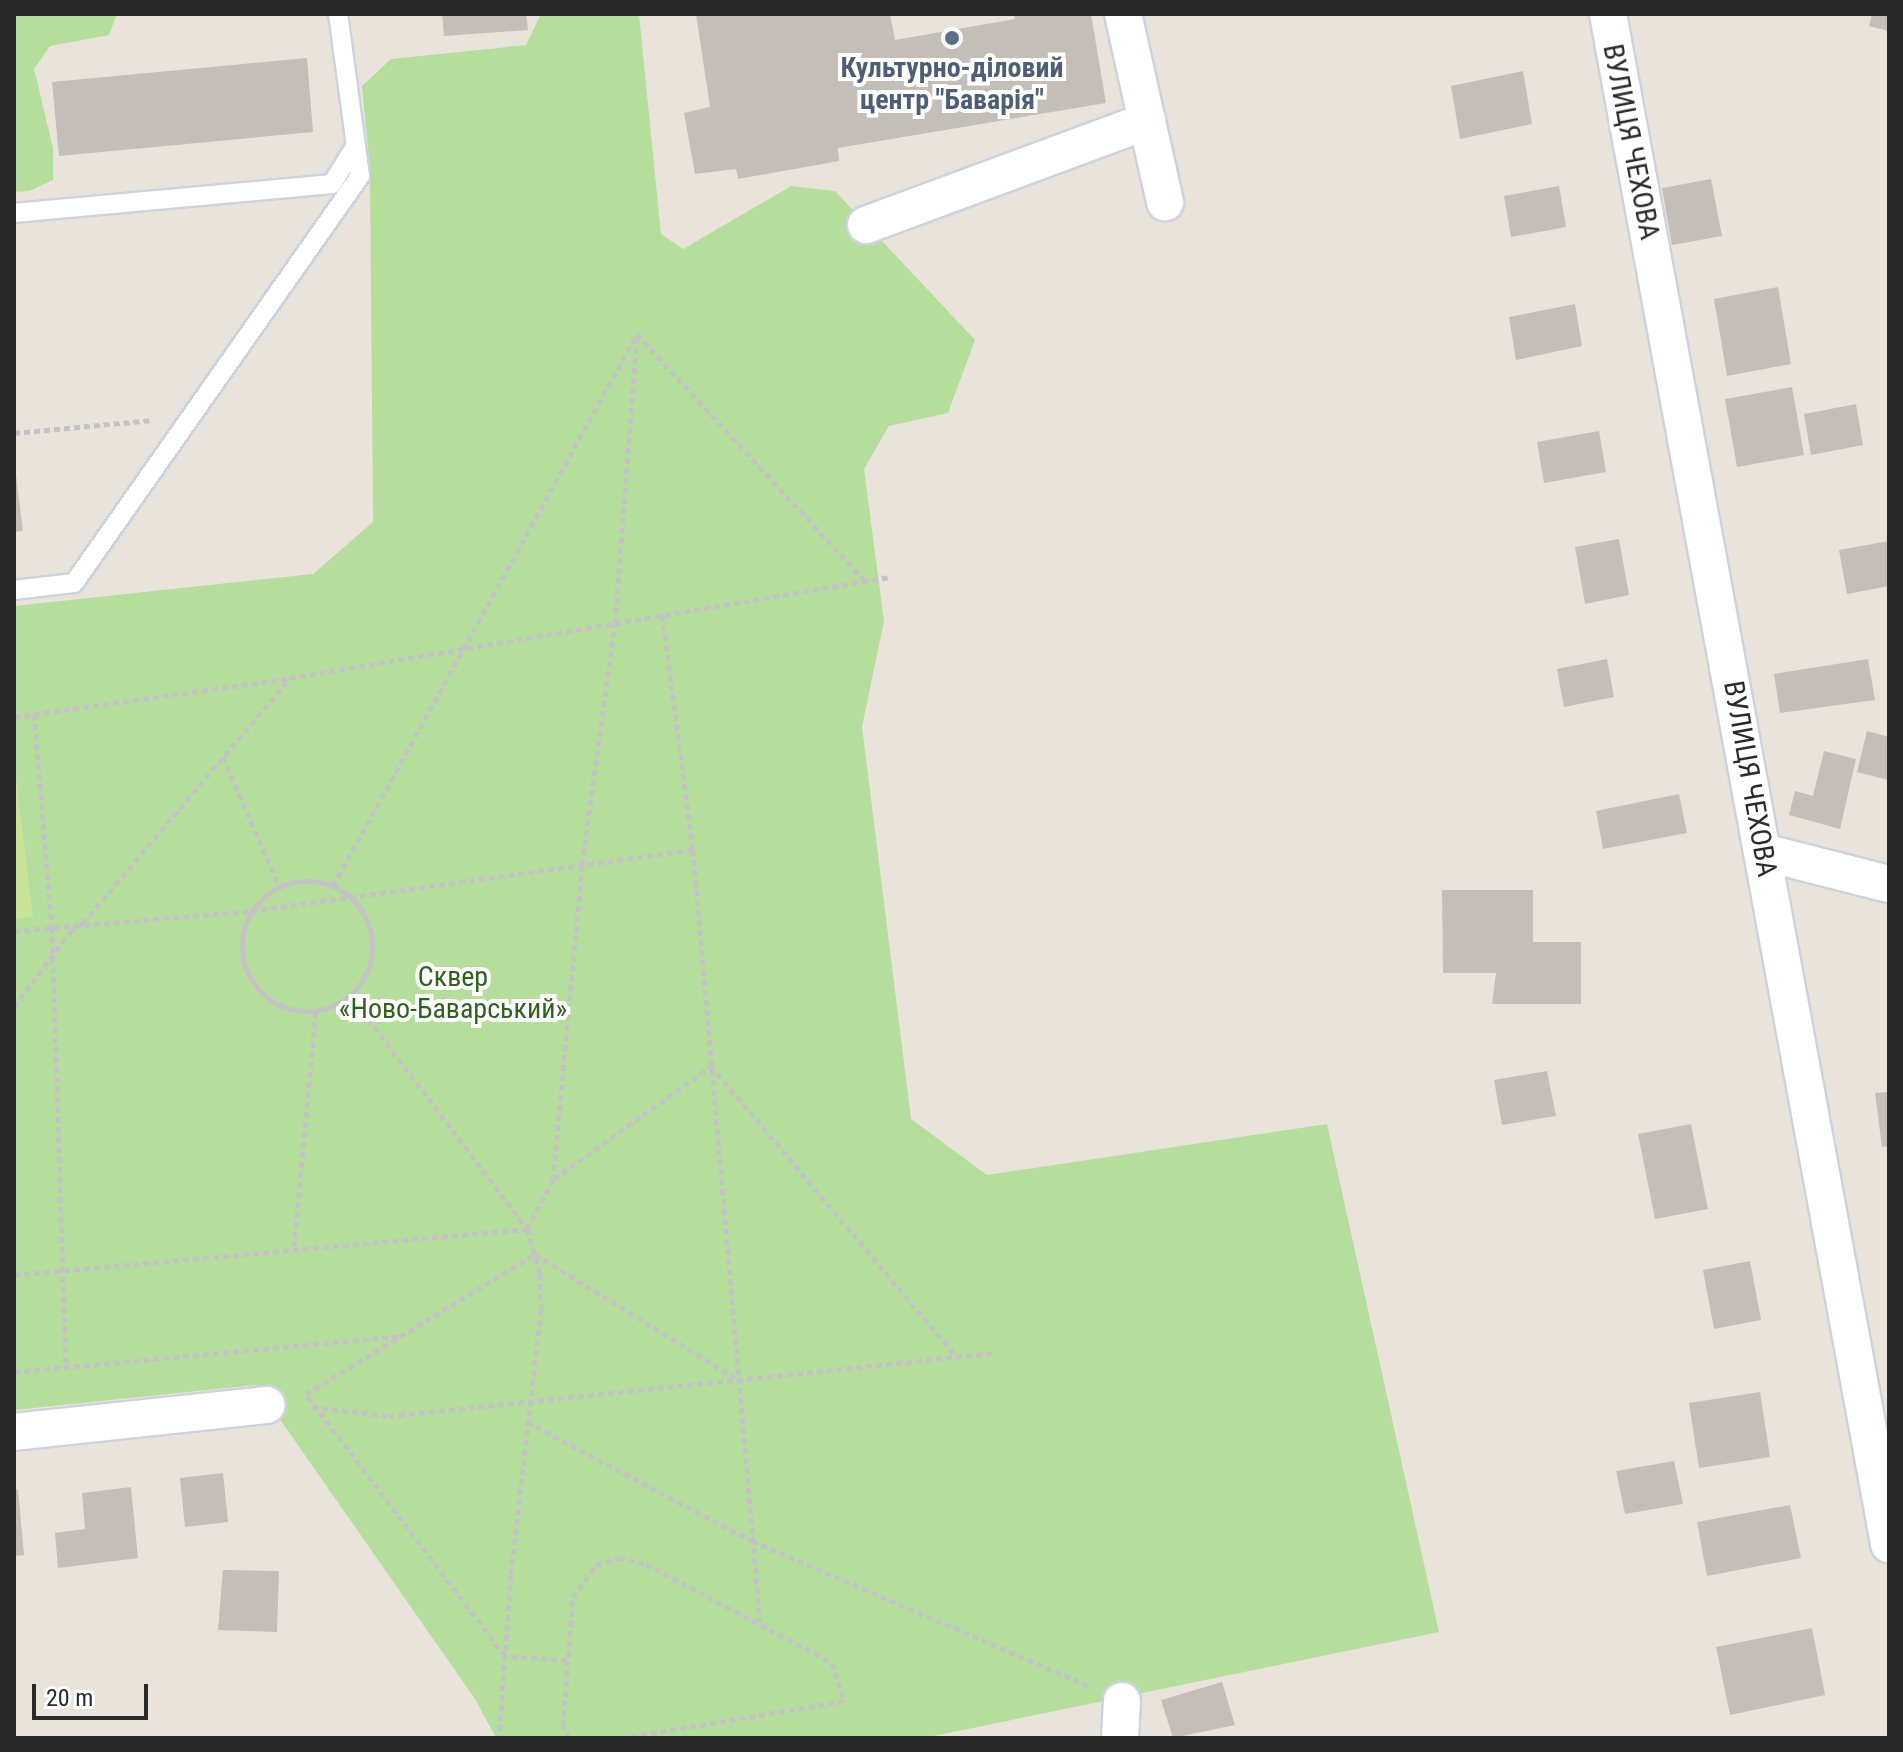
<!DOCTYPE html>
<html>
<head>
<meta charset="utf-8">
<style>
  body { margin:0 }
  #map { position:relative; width:1903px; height:1752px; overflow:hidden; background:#eae3dc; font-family:"Roboto Condensed",sans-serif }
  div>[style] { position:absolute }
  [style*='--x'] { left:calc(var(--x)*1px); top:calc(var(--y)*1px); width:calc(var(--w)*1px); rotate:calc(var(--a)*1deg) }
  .green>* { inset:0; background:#b5de9c }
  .pitch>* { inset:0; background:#c8e498 }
  .building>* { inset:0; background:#c3beb7 }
  .path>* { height:5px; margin-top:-2.5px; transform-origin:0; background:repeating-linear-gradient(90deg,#c3c3c3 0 6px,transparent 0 10px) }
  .path>.ring { margin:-2.5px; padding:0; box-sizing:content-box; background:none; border:5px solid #c3c3c3; border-radius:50% }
  .roads { filter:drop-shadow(2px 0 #ced2dd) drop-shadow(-2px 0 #ced2dd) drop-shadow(0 2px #ced2dd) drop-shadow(0 -2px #ced2dd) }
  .lane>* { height:18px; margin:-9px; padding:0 9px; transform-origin:9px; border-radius:9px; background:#fff }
  .street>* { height:36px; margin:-18px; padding:0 18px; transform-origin:18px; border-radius:18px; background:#fff }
  .dots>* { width:22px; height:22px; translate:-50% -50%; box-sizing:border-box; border:4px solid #fff; border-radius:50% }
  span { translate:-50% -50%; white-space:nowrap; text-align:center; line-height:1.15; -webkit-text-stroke:8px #fff; paint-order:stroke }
  .service-label { font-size:28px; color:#4e5e75; font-weight:700 }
  .street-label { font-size:28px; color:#292929 }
  .park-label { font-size:28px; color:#2f611e }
  .frame { position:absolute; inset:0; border:16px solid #292929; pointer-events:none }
  .scale { position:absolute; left:32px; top:1684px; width:116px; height:36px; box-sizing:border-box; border:4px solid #292929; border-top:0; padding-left:10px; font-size:24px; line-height:28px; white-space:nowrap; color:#292929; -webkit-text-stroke:6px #fff; paint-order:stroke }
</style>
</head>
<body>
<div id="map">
  <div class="green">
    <div style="clip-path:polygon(14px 14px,117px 14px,109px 35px,50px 46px,34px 69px,53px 148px,53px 180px,29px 191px,14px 192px)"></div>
    <div style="clip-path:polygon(541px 14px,639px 14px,661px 234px,683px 249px,791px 186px,835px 191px,975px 340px,948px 413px,889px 426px,864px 469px,884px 621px,862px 727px,911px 1119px,987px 1175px,1327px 1124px,1439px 1632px,924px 1738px,496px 1738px,475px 1699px,256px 1385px,14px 1410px,14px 606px,313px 574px,373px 522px,370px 170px,362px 86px,391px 59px,526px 45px)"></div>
  </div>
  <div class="pitch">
    <div style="clip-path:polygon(14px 761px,33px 917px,14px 919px)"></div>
  </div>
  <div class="building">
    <div style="clip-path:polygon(442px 14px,526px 14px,528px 30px,444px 36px)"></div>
    <div style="clip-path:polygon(696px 14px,890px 14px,895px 40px,1015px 19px,1014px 14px,1091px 14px,1106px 103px,838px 148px,839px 161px,738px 179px,736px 169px,695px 174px,684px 113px,710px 107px)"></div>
    <div style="clip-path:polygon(1872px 14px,1889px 14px,1889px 31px,1869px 26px)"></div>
    <div style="clip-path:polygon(307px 58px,313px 132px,59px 156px,52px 82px)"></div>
    <div style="clip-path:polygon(1523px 71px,1532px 124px,1460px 139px,1451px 86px)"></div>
    <div style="clip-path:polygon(1711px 179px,1722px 236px,1672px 245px,1662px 188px)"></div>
    <div style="clip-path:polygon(1559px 186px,1566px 227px,1511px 237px,1504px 196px)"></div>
    <div style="clip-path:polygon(1778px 287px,1791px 364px,1727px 376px,1714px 299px)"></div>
    <div style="clip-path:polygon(1575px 304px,1582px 346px,1516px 360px,1509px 317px)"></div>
    <div style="clip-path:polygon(1792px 387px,1804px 455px,1737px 467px,1725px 399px)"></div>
    <div style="clip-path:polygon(1856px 404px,1863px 445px,1811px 455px,1804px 414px)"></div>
    <div style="clip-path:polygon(1599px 431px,1606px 472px,1544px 483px,1537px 442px)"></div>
    <div style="clip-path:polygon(16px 475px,23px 531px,14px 532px,14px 476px)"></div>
    <div style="clip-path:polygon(1619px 539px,1629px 595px,1585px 604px,1575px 547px)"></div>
    <div style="clip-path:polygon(1889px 541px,1889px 586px,1847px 594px,1839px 550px)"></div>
    <div style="clip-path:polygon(1607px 659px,1614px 697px,1564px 707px,1557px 669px)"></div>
    <div style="clip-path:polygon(1868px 659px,1875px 700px,1780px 713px,1774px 674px)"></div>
    <div style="clip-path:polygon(1867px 731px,1889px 737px,1889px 780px,1857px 772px)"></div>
    <div style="clip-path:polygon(1824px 751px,1856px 759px,1840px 829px,1789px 815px,1795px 791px,1813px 796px)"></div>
    <div style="clip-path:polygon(1679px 794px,1687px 833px,1603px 849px,1596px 811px)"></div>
    <div style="clip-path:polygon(1442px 890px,1533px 890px,1533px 942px,1581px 942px,1581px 1004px,1492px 1004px,1496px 973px,1443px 973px)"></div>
    <div style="clip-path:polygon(1547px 1071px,1556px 1116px,1502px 1125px,1494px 1080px)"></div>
    <div style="clip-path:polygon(1889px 1092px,1889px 1146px,1882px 1147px,1875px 1093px)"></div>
    <div style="clip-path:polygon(1691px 1124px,1708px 1209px,1655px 1219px,1638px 1134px)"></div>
    <div style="clip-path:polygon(1750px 1261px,1761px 1320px,1714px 1329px,1703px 1270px)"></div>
    <div style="clip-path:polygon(1760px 1392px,1770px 1457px,1699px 1468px,1689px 1403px)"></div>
    <div style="clip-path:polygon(1674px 1461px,1683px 1504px,1625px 1514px,1616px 1471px)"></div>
    <div style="clip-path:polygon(223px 1473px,228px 1522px,185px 1527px,180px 1478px)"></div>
    <div style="clip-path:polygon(131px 1487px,138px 1558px,58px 1568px,55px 1533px,85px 1529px,82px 1493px)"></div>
    <div style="clip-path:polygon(18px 1489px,24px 1555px,14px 1556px,14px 1490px)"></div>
    <div style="clip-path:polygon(1790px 1505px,1801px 1558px,1707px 1576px,1697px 1522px)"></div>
    <div style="clip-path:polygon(223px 1570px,279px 1571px,277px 1632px,218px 1630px)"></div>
    <div style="clip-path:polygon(1812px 1628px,1825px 1695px,1730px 1715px,1716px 1647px)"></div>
    <div style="clip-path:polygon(1222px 1682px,1235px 1725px,1173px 1738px,1161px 1700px)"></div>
  </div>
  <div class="path">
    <div style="--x:14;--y:433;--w:139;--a:-5.4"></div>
    <div style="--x:662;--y:615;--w:237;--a:82.5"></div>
    <div style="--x:693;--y:850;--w:775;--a:85.04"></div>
    <div style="--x:34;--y:714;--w:214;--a:85.2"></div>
    <div style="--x:52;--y:927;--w:440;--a:88.2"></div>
    <div style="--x:14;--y:717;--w:279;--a:-8"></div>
    <div style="--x:290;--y:678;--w:608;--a:-9.56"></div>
    <div style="--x:223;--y:757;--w:141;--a:66.5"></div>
    <div class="ring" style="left:242px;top:881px;width:125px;height:125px"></div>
    <div style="--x:333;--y:886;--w:630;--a:-61.16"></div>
    <div style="--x:637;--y:334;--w:335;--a:47.3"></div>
    <div style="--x:14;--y:931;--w:238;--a:-4.8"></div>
    <div style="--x:251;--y:911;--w:446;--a:-7.9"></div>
    <div style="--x:350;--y:995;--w:293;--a:52.9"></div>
    <div style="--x:527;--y:1229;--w:47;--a:73.9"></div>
    <div style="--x:540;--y:1274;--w:36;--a:88"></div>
    <div style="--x:541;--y:1310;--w:267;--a:96.5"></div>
    <div style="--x:511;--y:1575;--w:163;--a:94.2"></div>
    <div style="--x:14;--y:1007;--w:94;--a:-53.3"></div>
    <div style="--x:70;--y:932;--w:16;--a:-35"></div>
    <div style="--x:83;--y:923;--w:321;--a:-49.8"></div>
    <div style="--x:554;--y:1179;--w:193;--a:-35.7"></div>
    <div style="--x:711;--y:1066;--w:380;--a:49.8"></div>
    <div style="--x:294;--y:1247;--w:238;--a:-84.7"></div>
    <div style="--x:14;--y:1275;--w:515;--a:-5.12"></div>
    <div style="--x:527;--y:1229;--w:55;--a:-62"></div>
    <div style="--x:553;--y:1180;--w:316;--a:-84.7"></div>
    <div style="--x:582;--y:865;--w:244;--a:-82.2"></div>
    <div style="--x:615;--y:623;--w:290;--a:-85.6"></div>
    <div style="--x:14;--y:1372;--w:388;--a:-5.3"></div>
    <div style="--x:312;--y:1407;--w:78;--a:6.7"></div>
    <div style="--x:389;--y:1416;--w:608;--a:-5.94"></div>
    <div style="--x:527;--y:1422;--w:255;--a:27.9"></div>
    <div style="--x:752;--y:1541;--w:366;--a:23.3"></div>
    <div style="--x:567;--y:1660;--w:62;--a:-176.3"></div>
    <div style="--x:505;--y:1656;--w:329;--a:-127.2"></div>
    <div style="--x:306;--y:1394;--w:268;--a:-31.4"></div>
    <div style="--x:535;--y:1254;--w:235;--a:31.8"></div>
    <div style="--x:569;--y:1738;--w:13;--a:-117"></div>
    <div style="--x:563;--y:1726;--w:129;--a:-85.6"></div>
    <div style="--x:573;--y:1597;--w:39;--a:-54"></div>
    <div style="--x:596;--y:1565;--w:24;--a:-17"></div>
    <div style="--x:619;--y:1558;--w:28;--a:13"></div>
    <div style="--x:646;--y:1564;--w:211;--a:28"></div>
    <div style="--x:832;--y:1663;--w:40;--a:72"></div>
    <div style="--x:844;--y:1701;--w:224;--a:170.5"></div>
  </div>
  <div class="roads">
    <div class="lane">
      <div style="--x:14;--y:213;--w:319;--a:-5.2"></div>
      <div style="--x:332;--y:184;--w:46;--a:-58.4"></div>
      <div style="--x:14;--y:590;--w:60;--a:-6.7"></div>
      <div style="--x:74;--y:583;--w:497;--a:-54.9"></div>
      <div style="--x:360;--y:176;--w:163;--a:-97.7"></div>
    </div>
    <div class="street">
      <div style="--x:1123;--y:14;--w:193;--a:77.4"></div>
      <div style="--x:1608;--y:14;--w:1556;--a:79.59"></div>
      <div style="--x:866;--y:225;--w:300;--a:-20.3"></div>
      <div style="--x:1763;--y:852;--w:130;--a:14.3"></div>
      <div style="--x:14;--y:1432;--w:254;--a:-6.1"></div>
      <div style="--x:1120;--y:1738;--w:37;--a:-87"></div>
    </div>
  </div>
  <div class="dots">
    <div style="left:952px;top:38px;background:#5c6f8a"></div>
  </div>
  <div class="service-label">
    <span style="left:952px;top:84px">Культурно-діловий<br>центр "Баварія"</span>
  </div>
  <div class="street-label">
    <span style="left:1631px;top:142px;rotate:79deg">ВУЛИЦЯ ЧЕХОВА</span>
    <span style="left:1750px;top:779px;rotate:80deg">ВУЛИЦЯ ЧЕХОВА</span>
  </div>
  <div class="park-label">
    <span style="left:453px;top:993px">Сквер<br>«Ново-Баварський»</span>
  </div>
  <div class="frame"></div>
  <div class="scale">20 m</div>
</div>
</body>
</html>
